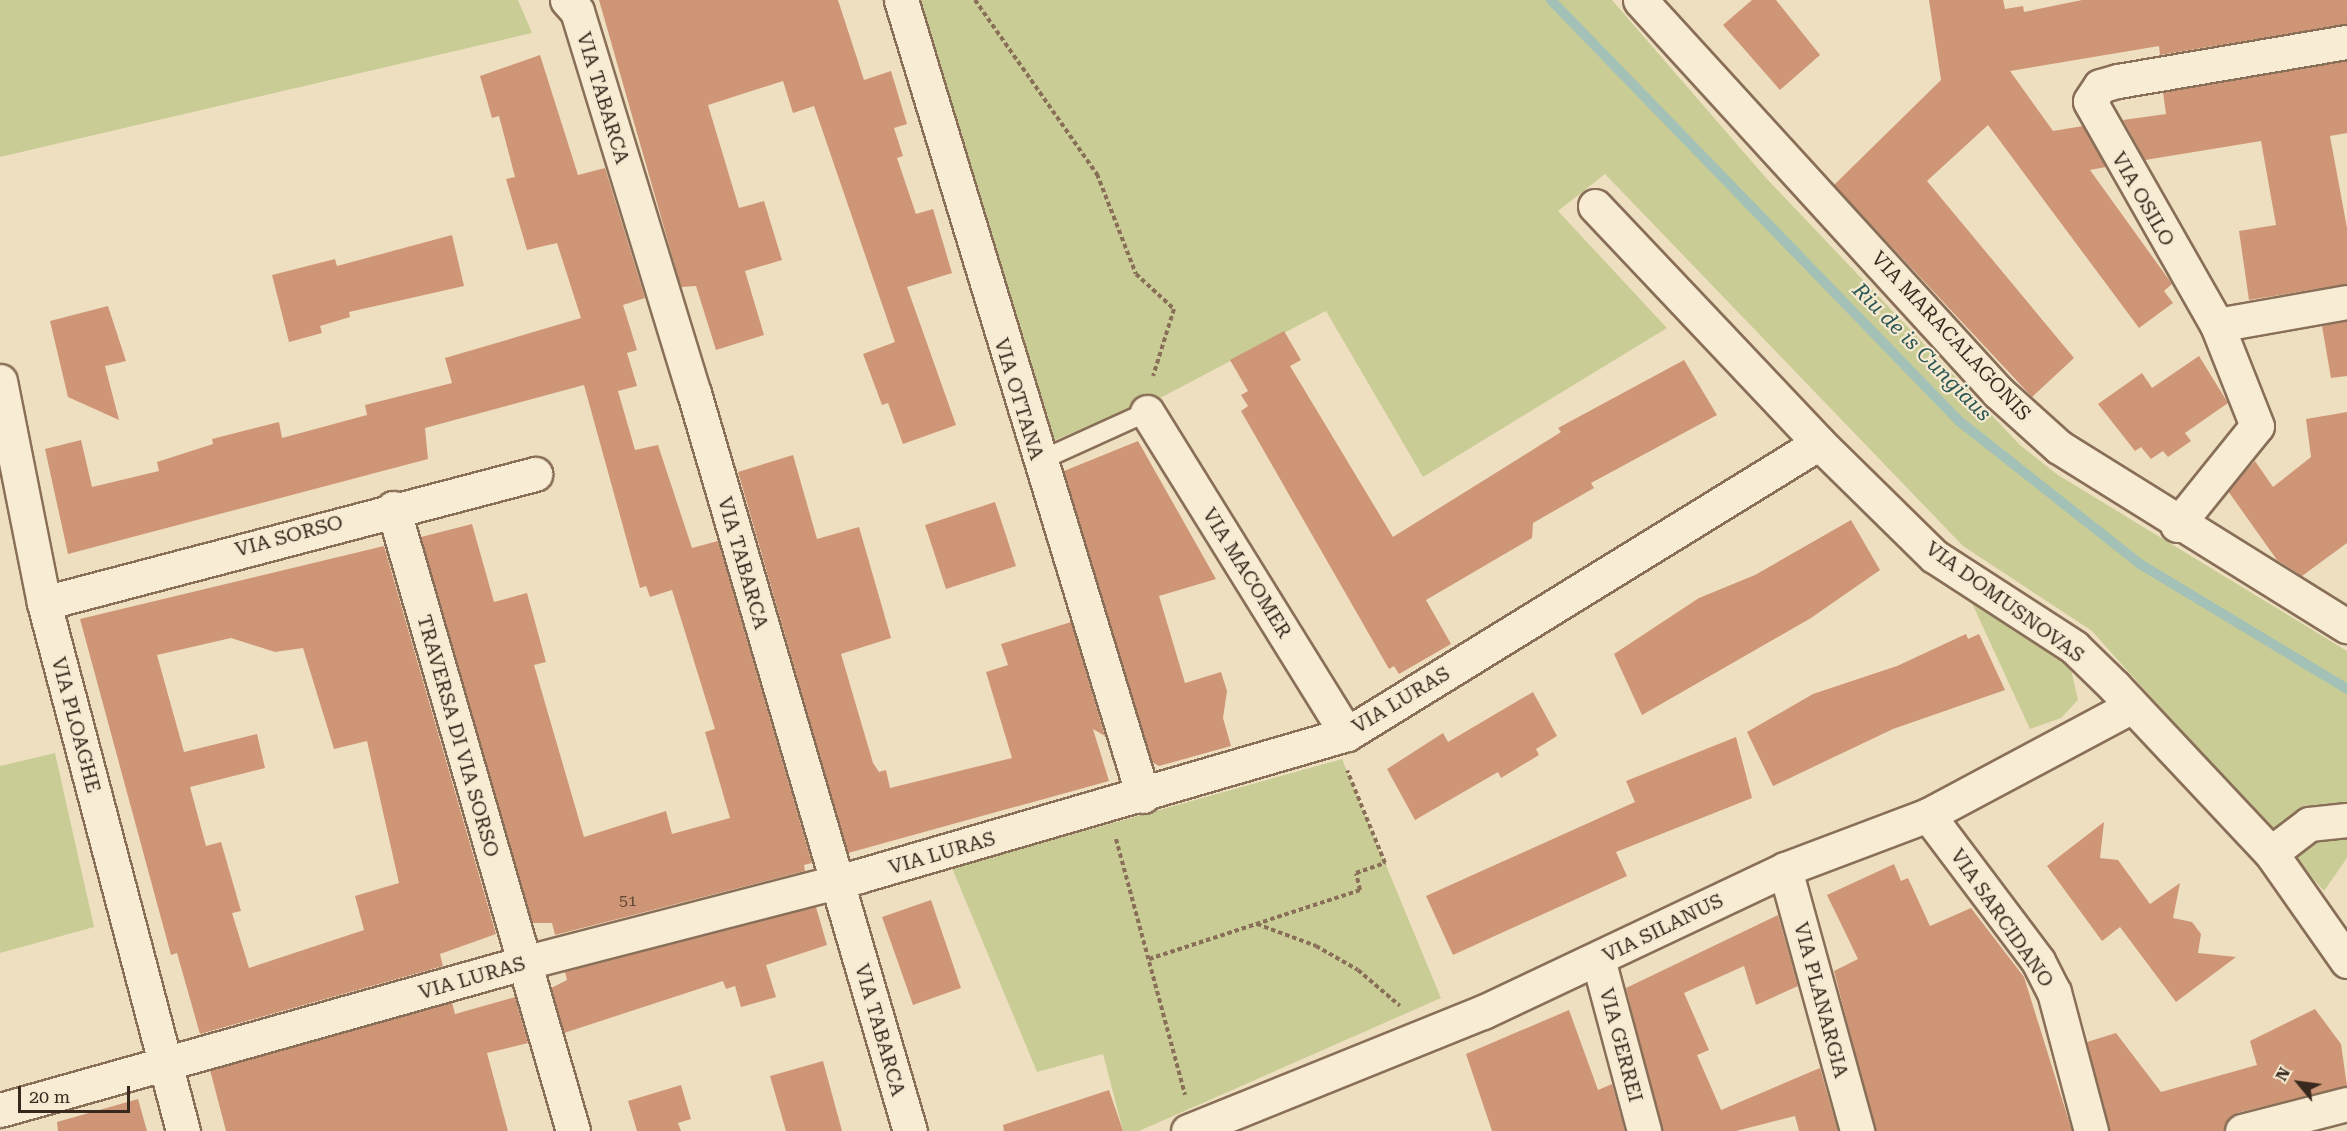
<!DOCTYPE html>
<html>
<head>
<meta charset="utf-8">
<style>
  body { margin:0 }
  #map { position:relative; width:2347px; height:1131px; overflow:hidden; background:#efdfc1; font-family:"Roboto Serif",serif }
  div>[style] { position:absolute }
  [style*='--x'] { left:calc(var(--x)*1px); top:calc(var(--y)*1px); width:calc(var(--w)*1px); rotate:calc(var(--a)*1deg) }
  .green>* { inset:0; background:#c9cd95 }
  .stream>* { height:10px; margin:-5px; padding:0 5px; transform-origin:5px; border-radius:5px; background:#a4c1b7 }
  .building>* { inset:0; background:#ce9676 }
  .path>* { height:4px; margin-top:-2px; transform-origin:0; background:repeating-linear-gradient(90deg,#896f58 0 4.5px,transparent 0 7.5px) }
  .roads { filter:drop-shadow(2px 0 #896f58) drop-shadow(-2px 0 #896f58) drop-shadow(0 2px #896f58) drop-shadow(0 -2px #896f58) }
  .service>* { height:18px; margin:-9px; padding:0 9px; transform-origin:9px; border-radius:9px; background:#f9ecd4 }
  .minor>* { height:33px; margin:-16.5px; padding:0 16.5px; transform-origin:16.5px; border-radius:16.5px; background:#f9ecd4 }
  span { translate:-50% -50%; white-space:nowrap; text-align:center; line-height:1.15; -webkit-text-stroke:4.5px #f6e9d1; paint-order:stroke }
  .number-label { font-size:16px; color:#5e4433 }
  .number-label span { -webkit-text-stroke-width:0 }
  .street-label { font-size:20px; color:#38281d }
  .water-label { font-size:21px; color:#2c5853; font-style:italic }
  .north { position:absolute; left:2269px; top:1053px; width:60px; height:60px; -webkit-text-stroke:4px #f6e9d1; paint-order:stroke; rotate:299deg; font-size:16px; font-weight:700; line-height:24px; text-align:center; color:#38281d }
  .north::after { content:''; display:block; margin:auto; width:21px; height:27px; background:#38281d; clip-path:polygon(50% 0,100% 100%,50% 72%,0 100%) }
  .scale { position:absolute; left:18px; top:1086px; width:112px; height:27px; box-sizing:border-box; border:3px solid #38281d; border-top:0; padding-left:8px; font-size:18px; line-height:21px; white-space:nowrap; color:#38281d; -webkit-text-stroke:4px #f6e9d1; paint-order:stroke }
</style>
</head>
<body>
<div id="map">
  <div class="green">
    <div style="clip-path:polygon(0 0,518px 0,532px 33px,0 157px)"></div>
    <div style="clip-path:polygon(912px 0,1612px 0,1767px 179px,2020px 445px,2058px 475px,2347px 651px,2347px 858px,2324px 891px,2092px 631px,1963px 546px,1605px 174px,1558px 211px,1667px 328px,1423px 477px,1326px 311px,1162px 397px,1055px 440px,1039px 430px)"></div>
    <div style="clip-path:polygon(1971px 601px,2070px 665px,2078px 700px,2061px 718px,2030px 729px)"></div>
    <div style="clip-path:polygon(55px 753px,94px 927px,0 953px,0 766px)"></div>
    <div style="clip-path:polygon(1342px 759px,1441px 998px,1139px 1131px,1123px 1131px,1103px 1054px,1037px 1072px,952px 868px)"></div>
  </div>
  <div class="stream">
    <div style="--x:1551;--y:0;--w:586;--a:45.9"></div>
    <div style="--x:1959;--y:421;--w:231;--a:38.3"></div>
    <div style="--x:2140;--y:564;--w:242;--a:31.1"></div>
  </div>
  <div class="building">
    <div style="clip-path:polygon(599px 0,838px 0,864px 80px,891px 71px,907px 124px,894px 128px,903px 156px,897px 158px,916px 214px,933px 209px,952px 273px,907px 287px,956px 425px,903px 444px,888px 403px,882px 405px,863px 354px,895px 342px,814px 106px,793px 113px,783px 81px,708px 105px,739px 208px,764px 201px,782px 260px,745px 271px,764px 335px,716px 350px,696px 286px,681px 287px)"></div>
    <div style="clip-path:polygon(1752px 0,1776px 0,1820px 55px,1780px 90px,1723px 25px)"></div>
    <div style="clip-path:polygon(1929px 0,2003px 0,2005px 9px,2023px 6px,2024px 12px,2082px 0,2347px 0,2347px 24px,2160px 55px,2159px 46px,2010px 71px,2053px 131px,2083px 126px,2106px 167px,2090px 170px,2172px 284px,2164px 291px,2173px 303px,2139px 328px,1988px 125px,1927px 181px,2074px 358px,2032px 397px,1834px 185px,1941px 80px)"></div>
    <div style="clip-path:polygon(540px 55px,578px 175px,605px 168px,645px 298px,623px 305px,637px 350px,627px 353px,637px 386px,618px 391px,635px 450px,658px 445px,692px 548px,718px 541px,812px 863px,804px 865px,805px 871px,555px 935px,552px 923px,532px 923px,421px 537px,472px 524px,494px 602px,527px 593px,546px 662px,534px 665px,584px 837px,666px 811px,672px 834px,730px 818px,705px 732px,715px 729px,672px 590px,650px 597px,646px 586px,640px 588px,584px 385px,425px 428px,428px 459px,68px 554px,45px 449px,81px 440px,92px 487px,159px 471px,157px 462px,213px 444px,212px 439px,279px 422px,282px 438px,367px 415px,365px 405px,452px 383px,445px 358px,581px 318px,557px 243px,527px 250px,506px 179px,515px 177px,499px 116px,492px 118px,480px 76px)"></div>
    <div style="clip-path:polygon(2347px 61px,2347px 133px,2330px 136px,2347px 228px,2347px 284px,2249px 300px,2239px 231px,2276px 225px,2261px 141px,2145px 160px,2123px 120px,2166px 114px,2163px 92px)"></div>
    <div style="clip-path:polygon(452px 235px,464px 286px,349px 312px,350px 317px,320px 326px,322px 333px,289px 342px,272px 275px,335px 259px,337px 266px)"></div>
    <div style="clip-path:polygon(108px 306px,126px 361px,105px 366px,119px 420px,68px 397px,50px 321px)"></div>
    <div style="clip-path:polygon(2347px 321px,2347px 376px,2331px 378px,2322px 326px)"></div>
    <div style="clip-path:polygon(1284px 331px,1301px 360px,1290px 366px,1393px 537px,1561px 432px,1558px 428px,1684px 360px,1717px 415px,1591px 483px,1594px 488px,1533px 523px,1532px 538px,1426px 600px,1451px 644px,1399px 674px,1394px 666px,1389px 669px,1241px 411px,1248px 406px,1241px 395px,1248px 391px,1230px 360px)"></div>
    <div style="clip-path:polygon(2199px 356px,2228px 403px,2185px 433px,2191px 441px,2168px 457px,2163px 451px,2151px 459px,2141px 447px,2135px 451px,2098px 404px,2142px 373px,2152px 388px)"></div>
    <div style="clip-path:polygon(2347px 412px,2347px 543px,2302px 576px,2277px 560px,2228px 491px,2255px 461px,2273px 487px,2311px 457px,2306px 419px)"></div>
    <div style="clip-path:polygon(1138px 441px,1216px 579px,1159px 596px,1185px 683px,1221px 672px,1227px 691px,1223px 718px,1231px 746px,1159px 766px,1152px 762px,1064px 471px)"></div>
    <div style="clip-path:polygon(793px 455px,817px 539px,859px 527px,891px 638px,841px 654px,873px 763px,879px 772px,886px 770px,890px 788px,1012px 758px,986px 672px,1008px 665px,1001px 644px,1071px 622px,1105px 736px,1093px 729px,1109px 781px,848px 853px,738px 472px)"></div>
    <div style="clip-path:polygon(995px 502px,1016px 566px,946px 589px,925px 525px)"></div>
    <div style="clip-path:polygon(1851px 520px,1880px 570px,1811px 618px,1642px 715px,1614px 654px,1699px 598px,1755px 575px)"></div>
    <div style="clip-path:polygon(evenodd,384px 546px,496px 934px,440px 954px,443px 966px,200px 1034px,177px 953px,171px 955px,80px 619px,384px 546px,231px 638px,275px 652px,303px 648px,334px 749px,367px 741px,399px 883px,355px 896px,364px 930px,249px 968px,232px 913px,241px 911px,221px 842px,206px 846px,190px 787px,265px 768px,257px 734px,184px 752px,157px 655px,231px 638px)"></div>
    <div style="clip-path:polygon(1966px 634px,1968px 639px,1979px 634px,2005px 690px,1893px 729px,1773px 786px,1747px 732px,1813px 694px,1897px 666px)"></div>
    <div style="clip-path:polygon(1533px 692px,1557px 736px,1536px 749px,1539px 755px,1501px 778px,1498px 772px,1415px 820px,1387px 769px,1443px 733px,1448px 742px)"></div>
    <div style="clip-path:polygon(1736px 737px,1752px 798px,1616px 852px,1627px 876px,1453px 955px,1426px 896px,1635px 802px,1626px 781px)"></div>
    <div style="clip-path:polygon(2104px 822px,2100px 858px,2118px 860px,2150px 904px,2180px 883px,2173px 918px,2192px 922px,2201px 934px,2198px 953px,2236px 957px,2176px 1002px,2120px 927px,2102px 941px,2047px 866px)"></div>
    <div style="clip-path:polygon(1894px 864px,1901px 881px,1908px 878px,1930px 926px,1971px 908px,2024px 977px,2072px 1131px,1875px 1131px,1834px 971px,1858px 959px,1827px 895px)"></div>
    <div style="clip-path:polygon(931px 900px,961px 988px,913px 1005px,882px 917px)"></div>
    <div style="clip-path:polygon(816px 907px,827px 945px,766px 965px,776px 997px,741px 1007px,735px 986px,726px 989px,723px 981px,564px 1033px,551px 988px,567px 980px,565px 972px)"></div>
    <div style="clip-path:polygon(1778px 915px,1798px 986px,1756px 1005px,1744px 966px,1684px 993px,1709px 1050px,1697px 1055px,1721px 1110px,1820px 1068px,1838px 1131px,1799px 1131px,1795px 1116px,1736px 1131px,1662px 1131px,1626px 988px)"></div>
    <div style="clip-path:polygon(515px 997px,528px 1043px,487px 1053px,508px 1131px,226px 1131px,210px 1070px,452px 1002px,455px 1014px)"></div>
    <div style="clip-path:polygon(2315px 1009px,2341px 1044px,2347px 1086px,2237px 1113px,2224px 1131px,2109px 1131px,2087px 1042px,2116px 1033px,2161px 1092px,2257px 1065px,2250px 1041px)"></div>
    <div style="clip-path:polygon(1569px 1010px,1598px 1090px,1612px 1084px,1625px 1131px,1492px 1131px,1466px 1054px)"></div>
    <div style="clip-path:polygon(823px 1061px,842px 1131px,786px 1131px,770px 1076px)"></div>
    <div style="clip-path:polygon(681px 1085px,691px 1119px,678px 1123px,681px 1131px,637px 1131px,628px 1101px)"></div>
    <div style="clip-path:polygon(1109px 1090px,1123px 1131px,1004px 1131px,1003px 1125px)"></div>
    <div style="clip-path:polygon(138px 1099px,147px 1131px,58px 1131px,57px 1122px)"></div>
  </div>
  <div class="path">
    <div style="--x:975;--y:0;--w:213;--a:55"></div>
    <div style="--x:1097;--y:174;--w:107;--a:68.7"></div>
    <div style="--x:1136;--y:274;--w:52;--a:42.6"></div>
    <div style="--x:1174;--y:309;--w:70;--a:107.4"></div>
    <div style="--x:1116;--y:839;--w:265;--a:74.9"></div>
    <div style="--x:1257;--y:924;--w:63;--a:20.4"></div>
    <div style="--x:1316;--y:946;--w:48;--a:29.7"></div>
    <div style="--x:1358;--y:970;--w:55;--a:40.6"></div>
    <div style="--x:1149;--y:959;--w:222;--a:-18.1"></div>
    <div style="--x:1360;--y:890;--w:17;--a:-103"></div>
    <div style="--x:1356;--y:873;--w:31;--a:-19"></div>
    <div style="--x:1385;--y:863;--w:100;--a:-112.2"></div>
  </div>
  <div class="roads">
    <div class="service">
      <div style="--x:1037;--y:462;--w:121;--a:-24.4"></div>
    </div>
    <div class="minor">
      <div style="--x:567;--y:0;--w:15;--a:48"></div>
      <div style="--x:577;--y:11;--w:400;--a:73"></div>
      <div style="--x:694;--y:393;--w:769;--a:73.69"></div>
      <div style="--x:901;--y:0;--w:832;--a:73.09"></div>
      <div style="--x:1640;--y:0;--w:531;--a:47.6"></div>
      <div style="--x:1998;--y:392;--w:82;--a:42"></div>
      <div style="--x:2059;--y:447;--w:339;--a:31.9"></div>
      <div style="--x:1595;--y:206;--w:326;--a:46.6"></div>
      <div style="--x:1819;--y:443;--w:161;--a:44.5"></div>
      <div style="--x:1934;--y:556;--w:167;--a:33"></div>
      <div style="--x:2074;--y:647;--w:57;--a:44.3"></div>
      <div style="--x:2115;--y:687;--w:228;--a:46.8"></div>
      <div style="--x:2271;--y:853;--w:132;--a:54.9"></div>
      <div style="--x:2217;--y:325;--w:132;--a:-10"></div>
      <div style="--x:0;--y:381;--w:226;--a:78.8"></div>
      <div style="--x:44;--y:603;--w:546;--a:75.25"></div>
      <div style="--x:1147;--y:412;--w:379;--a:58.2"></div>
      <div style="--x:393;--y:508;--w:648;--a:73.88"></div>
      <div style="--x:2177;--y:525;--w:127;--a:-51.1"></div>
      <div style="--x:2257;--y:426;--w:109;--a:-111.6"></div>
      <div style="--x:2217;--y:325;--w:257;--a:-119.6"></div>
      <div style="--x:2090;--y:101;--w:18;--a:-56"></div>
      <div style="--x:2100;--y:86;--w:19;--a:-16"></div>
      <div style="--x:2118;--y:81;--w:232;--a:-9.7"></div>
      <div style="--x:44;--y:603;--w:508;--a:-14.72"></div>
      <div style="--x:1928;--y:815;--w:183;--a:53"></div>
      <div style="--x:2038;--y:961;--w:35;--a:63"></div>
      <div style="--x:2054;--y:992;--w:144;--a:75.1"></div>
      <div style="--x:2271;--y:853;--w:48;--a:-37.3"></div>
      <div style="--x:2309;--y:824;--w:38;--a:-6"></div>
      <div style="--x:1785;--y:869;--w:272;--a:74.6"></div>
      <div style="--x:1598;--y:959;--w:178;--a:75"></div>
      <div style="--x:0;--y:1110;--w:543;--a:-15.7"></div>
      <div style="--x:523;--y:963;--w:347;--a:-14.5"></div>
      <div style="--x:859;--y:876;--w:508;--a:-16.22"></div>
      <div style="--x:1347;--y:734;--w:554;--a:-31.65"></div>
      <div style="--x:1188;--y:1131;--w:318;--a:-22"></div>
      <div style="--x:1483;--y:1012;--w:334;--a:-25.3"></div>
      <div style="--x:1785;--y:869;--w:153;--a:-20.7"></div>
      <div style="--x:1928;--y:815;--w:229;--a:-28.1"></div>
      <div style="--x:2242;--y:1131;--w:108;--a:-14.4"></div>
    </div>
  </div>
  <div class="number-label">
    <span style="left:628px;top:901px">51</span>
  </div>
  <div class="street-label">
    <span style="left:603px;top:98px;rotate:73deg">VIA TABARCA</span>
    <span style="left:2143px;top:199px;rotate:60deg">VIA OSILO</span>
    <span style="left:1951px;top:336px;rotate:47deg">VIA MARACALAGONIS</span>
    <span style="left:1019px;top:399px;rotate:73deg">VIA OTTANA</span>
    <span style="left:289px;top:536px;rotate:-15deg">VIA SORSO</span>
    <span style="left:743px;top:563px;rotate:74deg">VIA TABARCA</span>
    <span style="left:1247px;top:573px;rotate:58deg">VIA MACOMER</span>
    <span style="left:2005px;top:602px;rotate:36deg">VIA DOMUSNOVAS</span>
    <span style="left:1401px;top:700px;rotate:-31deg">VIA LURAS</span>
    <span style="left:76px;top:725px;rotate:75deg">VIA PLOAGHE</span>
    <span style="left:458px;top:736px;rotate:74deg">TRAVERSA DI VIA SORSO</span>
    <span style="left:942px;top:853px;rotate:-16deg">VIA LURAS</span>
    <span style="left:2002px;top:918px;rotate:55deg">VIA SARCIDANO</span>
    <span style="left:1663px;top:928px;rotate:-26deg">VIA SILANUS</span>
    <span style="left:472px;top:978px;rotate:-16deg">VIA LURAS</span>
    <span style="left:1821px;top:1000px;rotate:75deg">VIA PLANARGIA</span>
    <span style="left:880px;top:1030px;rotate:74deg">VIA TABARCA</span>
    <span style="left:1621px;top:1045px;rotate:75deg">VIA GERREI</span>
  </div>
  <div class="water-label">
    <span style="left:1922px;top:352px;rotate:45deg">Riu de is Cungiaus</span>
  </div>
  <div class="north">N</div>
  <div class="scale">20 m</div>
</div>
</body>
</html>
